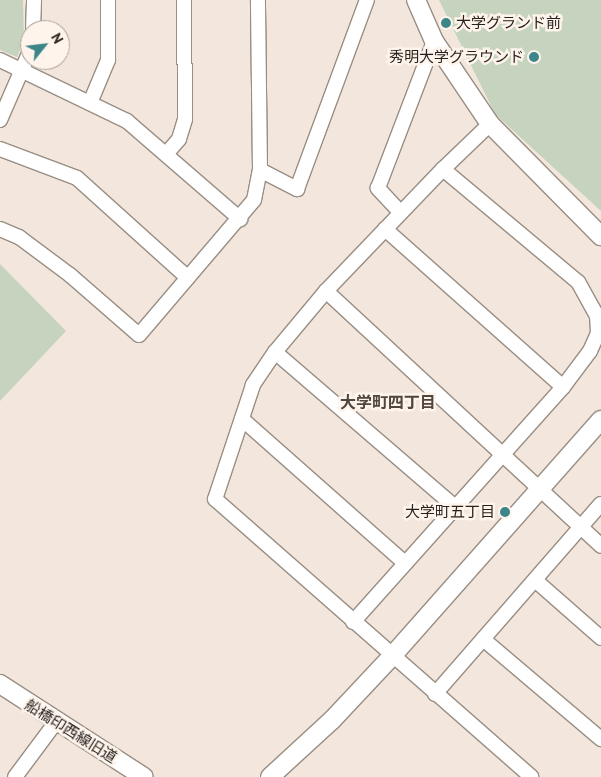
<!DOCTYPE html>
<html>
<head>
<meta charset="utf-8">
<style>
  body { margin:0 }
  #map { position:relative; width:601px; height:777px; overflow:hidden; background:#f3e6dc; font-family:"PT Sans","Noto Sans JP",sans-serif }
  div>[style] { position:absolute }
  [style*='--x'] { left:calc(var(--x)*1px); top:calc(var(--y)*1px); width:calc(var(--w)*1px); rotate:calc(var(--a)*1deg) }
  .green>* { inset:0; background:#c5d3bf }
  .roads { filter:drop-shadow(1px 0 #998e84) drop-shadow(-1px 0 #998e84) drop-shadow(0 1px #998e84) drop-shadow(0 -1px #998e84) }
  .minor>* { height:14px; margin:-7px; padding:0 7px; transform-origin:7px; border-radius:7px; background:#fff }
  .tertiary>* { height:18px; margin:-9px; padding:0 9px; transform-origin:9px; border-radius:9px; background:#fff }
  .dots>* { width:14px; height:14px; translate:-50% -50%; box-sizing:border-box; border:2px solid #fef4ec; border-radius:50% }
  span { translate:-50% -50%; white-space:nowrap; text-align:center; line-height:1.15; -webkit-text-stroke:5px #fef4ec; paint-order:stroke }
  .poi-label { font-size:15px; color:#27221e }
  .left { translate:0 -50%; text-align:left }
  .right { translate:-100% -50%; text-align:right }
  .street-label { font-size:15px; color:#27221e }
  .neighbourhood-label { font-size:16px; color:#51463e; font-weight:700 }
  .north { position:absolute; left:20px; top:20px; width:50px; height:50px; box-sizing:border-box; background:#fef4ec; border:1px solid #a8a09a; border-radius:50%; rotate:61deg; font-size:14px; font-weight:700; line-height:20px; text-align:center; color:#27221e }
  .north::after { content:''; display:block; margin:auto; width:18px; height:22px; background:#3c8588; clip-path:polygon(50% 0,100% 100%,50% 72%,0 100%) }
</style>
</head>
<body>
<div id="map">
  <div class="green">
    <div style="clip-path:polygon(0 0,23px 0,24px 40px,17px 57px,0 50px)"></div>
    <div style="clip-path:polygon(439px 0,601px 0,601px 211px,495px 114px)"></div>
    <div style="clip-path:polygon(0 264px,66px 331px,0 401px)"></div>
  </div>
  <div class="roads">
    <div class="minor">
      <div style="--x:33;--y:30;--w:30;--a:-88"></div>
      <div style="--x:0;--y:60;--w:141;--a:25.7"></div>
      <div style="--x:127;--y:121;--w:150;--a:40.9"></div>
      <div style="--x:90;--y:103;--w:47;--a:-67.3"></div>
      <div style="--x:108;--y:60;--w:60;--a:-90"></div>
      <div style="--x:0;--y:120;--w:75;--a:-66.5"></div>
      <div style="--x:490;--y:124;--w:65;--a:136.2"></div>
      <div style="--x:443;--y:169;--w:169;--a:133.8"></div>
      <div style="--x:326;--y:291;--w:80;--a:129.9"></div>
      <div style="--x:275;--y:352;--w:40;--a:124"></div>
      <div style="--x:253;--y:385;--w:120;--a:108.4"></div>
      <div style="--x:215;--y:499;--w:421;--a:41.3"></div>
      <div style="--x:0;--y:149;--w:82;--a:20.6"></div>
      <div style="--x:77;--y:178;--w:149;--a:42"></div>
      <div style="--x:167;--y:153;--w:18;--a:-49"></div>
      <div style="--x:179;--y:139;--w:21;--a:-73"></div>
      <div style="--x:185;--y:119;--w:119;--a:-90.5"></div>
      <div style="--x:260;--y:170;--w:42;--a:27.2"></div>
      <div style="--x:297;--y:189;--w:202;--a:-69.7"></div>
      <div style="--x:400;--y:212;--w:33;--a:-133"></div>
      <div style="--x:378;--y:188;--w:157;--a:-69.1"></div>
      <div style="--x:0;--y:229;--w:21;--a:23"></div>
      <div style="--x:19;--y:237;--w:64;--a:36.7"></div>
      <div style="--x:70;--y:275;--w:91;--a:41"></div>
      <div style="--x:139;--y:335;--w:177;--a:-49.6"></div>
      <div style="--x:254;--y:200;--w:31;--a:-79"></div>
      <div style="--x:260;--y:170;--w:170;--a:-90.7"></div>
      <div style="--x:385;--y:229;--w:238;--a:41.6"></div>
      <div style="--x:326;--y:291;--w:375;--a:42.8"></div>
      <div style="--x:275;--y:352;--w:238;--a:40.7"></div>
      <div style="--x:242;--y:419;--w:217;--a:41.5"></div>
      <div style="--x:535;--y:580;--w:88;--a:41.3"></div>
      <div style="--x:353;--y:622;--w:315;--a:-48.2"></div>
      <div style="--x:563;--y:387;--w:45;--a:-53.1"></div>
      <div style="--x:590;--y:351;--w:20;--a:-66"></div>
      <div style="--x:598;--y:333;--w:17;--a:-93"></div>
      <div style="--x:597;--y:316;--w:39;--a:-119"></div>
      <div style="--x:578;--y:282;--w:176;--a:-140.1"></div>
      <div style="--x:483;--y:639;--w:155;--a:40.3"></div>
      <div style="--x:435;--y:694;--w:252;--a:-48.9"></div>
      <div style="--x:15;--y:777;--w:69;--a:-53.3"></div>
    </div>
    <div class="tertiary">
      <div style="--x:416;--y:0;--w:45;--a:66.3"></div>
      <div style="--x:434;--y:41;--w:100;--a:56"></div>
      <div style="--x:490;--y:124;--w:158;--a:45.3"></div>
      <div style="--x:0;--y:684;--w:171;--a:32.9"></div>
      <div style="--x:270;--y:777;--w:84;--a:-42.6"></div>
      <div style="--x:332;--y:720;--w:89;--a:-46.8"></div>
      <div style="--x:393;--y:655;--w:314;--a:-48.5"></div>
    </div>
  </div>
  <div class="dots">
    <div style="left:446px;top:23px;background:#3c8588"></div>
    <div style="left:534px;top:57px;background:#3c8588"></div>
    <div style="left:505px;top:512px;background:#3c8588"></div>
  </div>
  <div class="poi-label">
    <span class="left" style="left:456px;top:23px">大学グランド前</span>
    <span class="right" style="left:524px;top:57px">秀明大学グラウンド</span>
    <span class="right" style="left:495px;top:512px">大学町五丁目</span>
  </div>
  <div class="street-label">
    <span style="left:71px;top:731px;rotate:32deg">船橋印西線旧道</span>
  </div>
  <div class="neighbourhood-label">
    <span style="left:388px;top:402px">大学町四丁目</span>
  </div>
  <div class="north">N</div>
</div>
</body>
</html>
